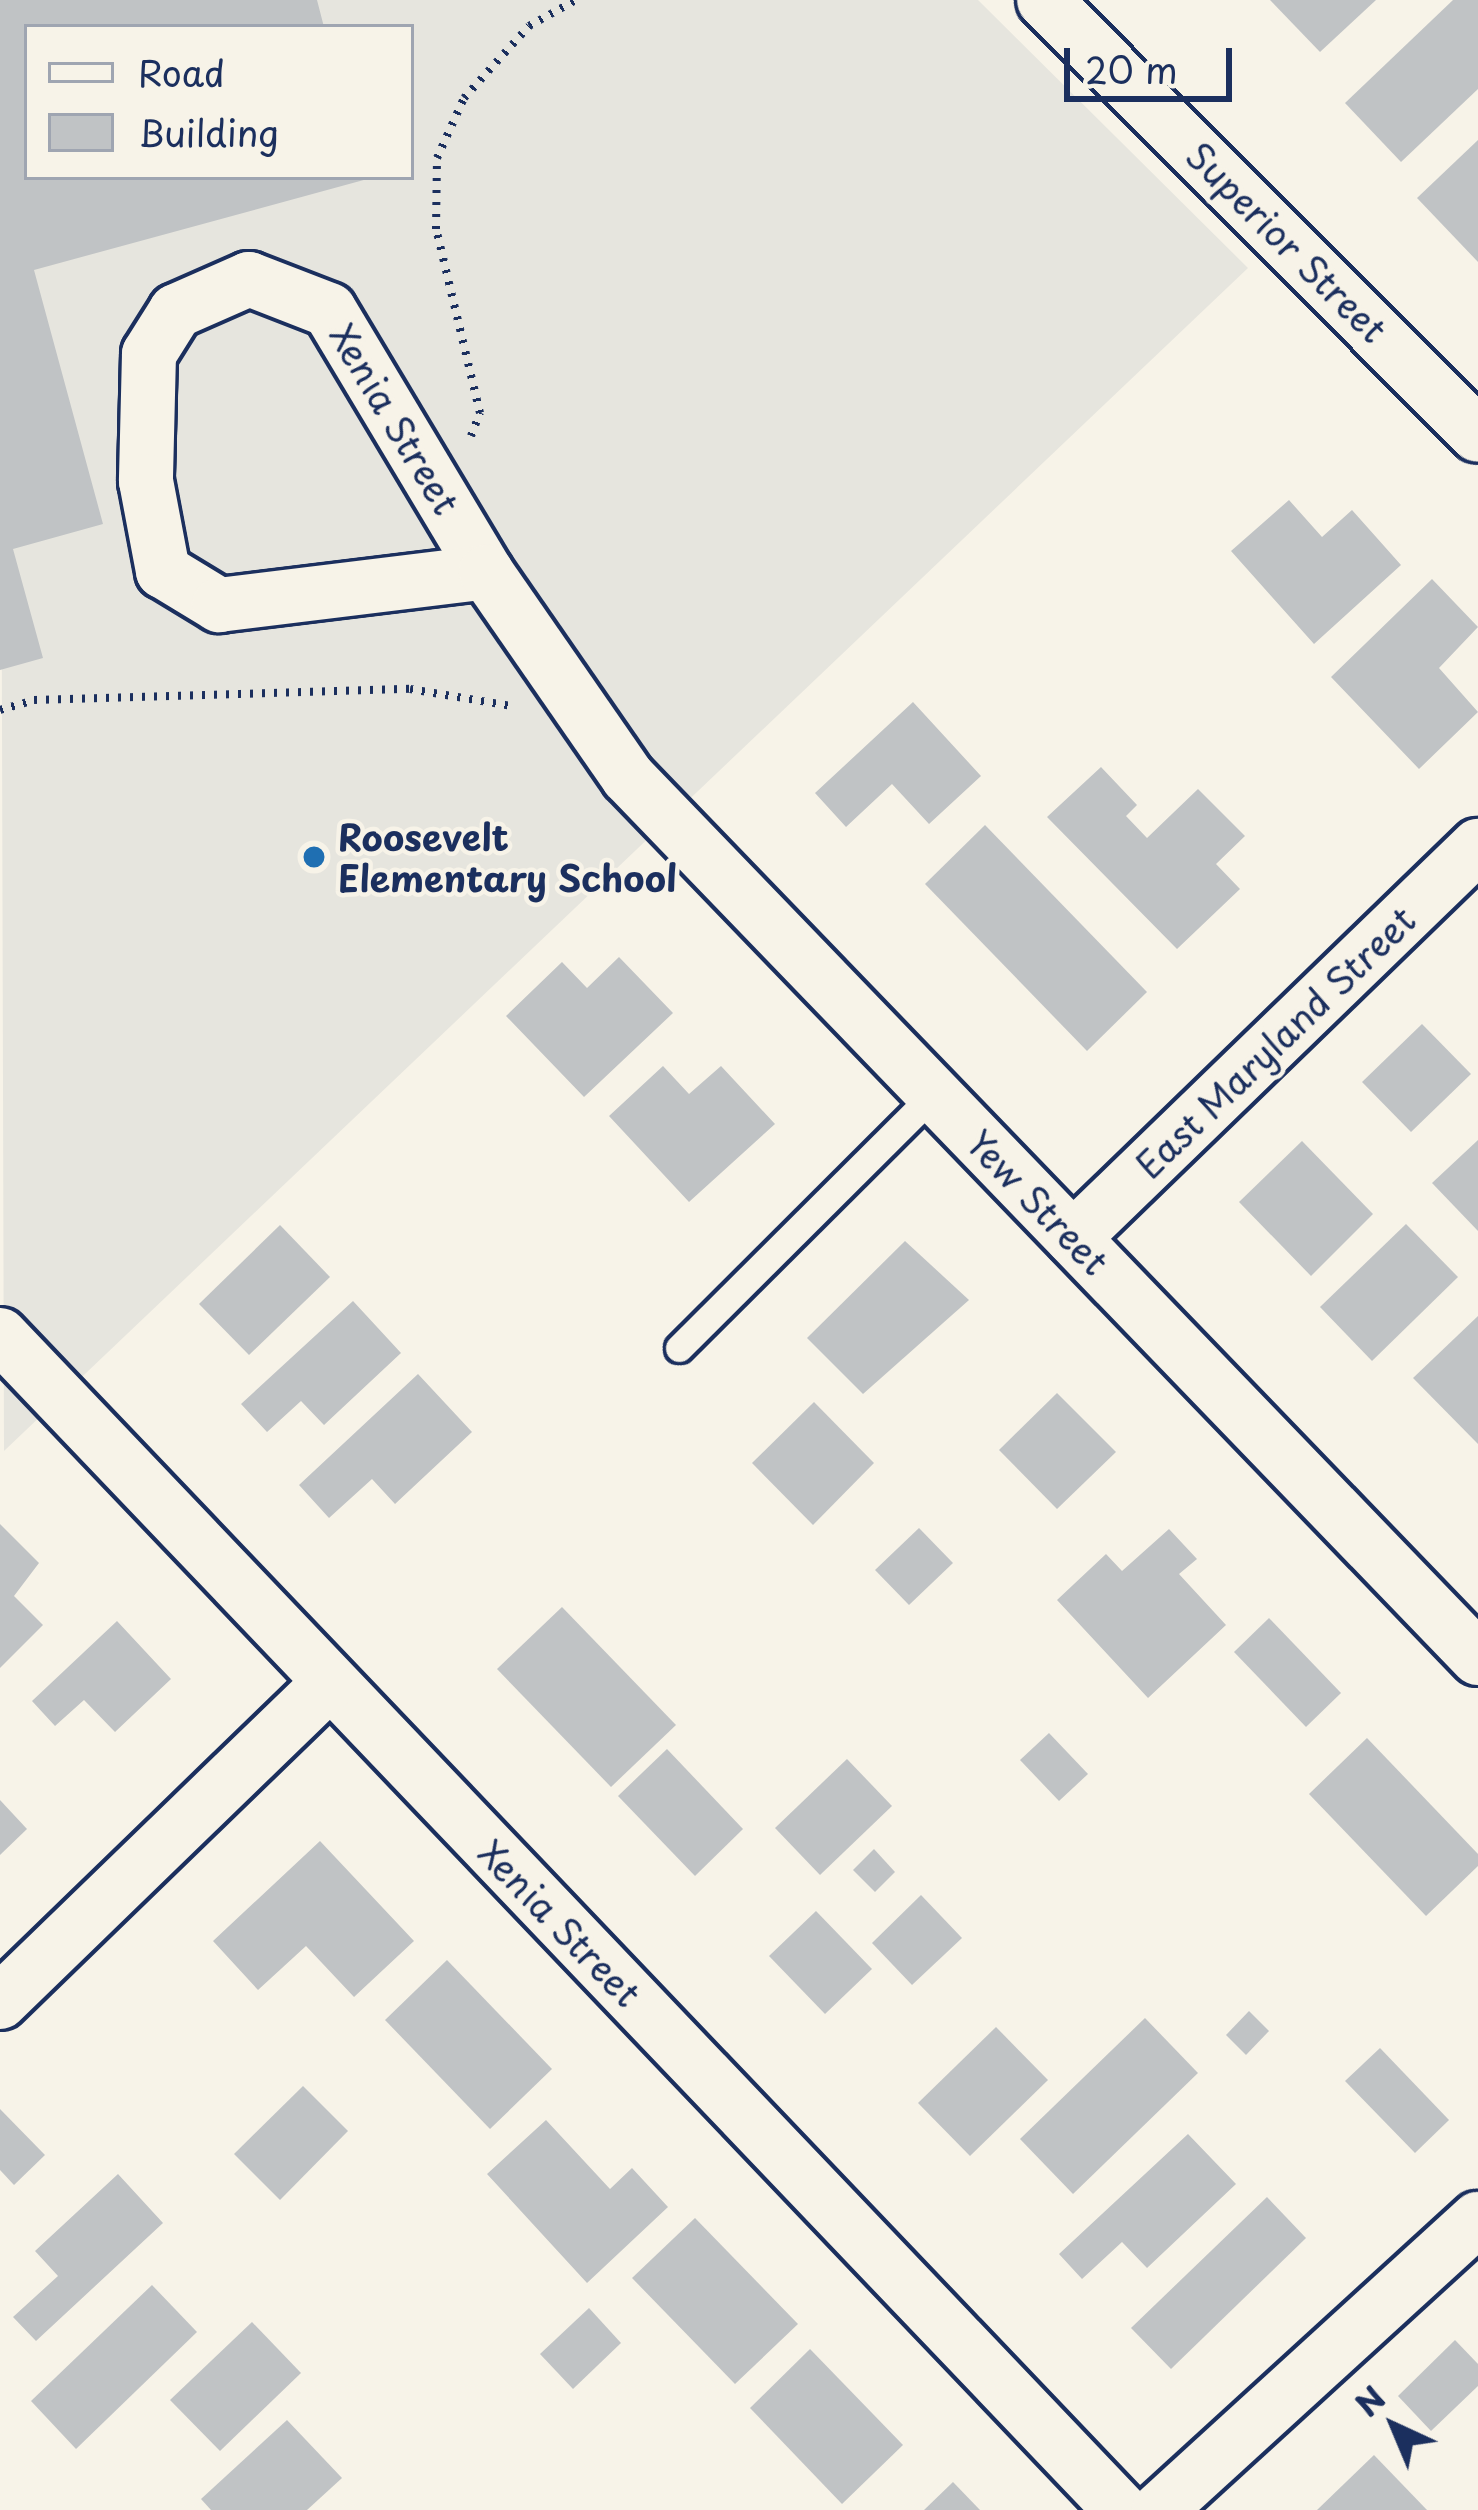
<!DOCTYPE html>
<html>
<head>
<meta charset="utf-8">
<style>
  body { margin:0 }
  #map { position:relative; width:1478px; height:2510px; overflow:hidden; background:#f7f3e8; font-family:"Playpen Sans",sans-serif }
  div>[style] { position:absolute }
  [style*='--x'] { left:calc(var(--x)*1px); top:calc(var(--y)*1px); width:calc(var(--w)*1px); rotate:calc(var(--a)*1deg) }
  .built>* { inset:0; background:#e6e5de }
  .building>* { inset:0; background:#c0c3c5 }
  .path>* { height:8px; margin-top:-4px; transform-origin:0; background:repeating-linear-gradient(90deg,#1b2f5e 0 3px,transparent 0 12px) }
  .roads { filter:drop-shadow(3px 0 #1b2f5e) drop-shadow(-3px 0 #1b2f5e) drop-shadow(0 3px #1b2f5e) drop-shadow(0 -3px #1b2f5e) }
  .service>* { height:27px; margin:-13.5px; padding:0 13.5px; transform-origin:13.5px; border-radius:13.5px; background:#f7f3e8 }
  .minor>* { height:54px; margin:-27px; padding:0 27px; transform-origin:27px; border-radius:27px; background:#f7f3e8 }
  .dots>* { width:33px; height:33px; translate:-50% -50%; box-sizing:border-box; border:6px solid #f7f3e8; border-radius:50% }
  span { translate:-50% -50%; white-space:nowrap; text-align:center; line-height:1.15; -webkit-text-stroke:9px #f7f3e8; paint-order:stroke }
  .street-label { font-size:36px; color:#1b2f5e }
  .poi-label { font-size:36px; color:#1b2f5e; font-weight:700 }
  .left { translate:0 -50%; text-align:left }
  .legend { position:absolute; left:24px; top:24px; width:390px; height:156px; box-sizing:border-box; background:#f7f3e8; border:3px solid #9fa5b1; margin:0; padding:15px 21px; list-style:none; font-size:36px; color:#1b2f5e }
  .legend li { display:flex; align-items:center; gap:24px; height:60px }
  .legend b { width:60px; border:3px solid #9fa5b1 }
  .north { position:absolute; left:1334px; top:2366px; width:120px; height:120px; -webkit-text-stroke:9px #f7f3e8; paint-order:stroke; rotate:316deg; font-size:33px; font-weight:700; line-height:48px; text-align:center; color:#1b2f5e }
  .north::after { content:''; display:block; margin:auto; width:42px; height:54px; background:#1b2f5e; clip-path:polygon(50% 0,100% 100%,50% 72%,0 100%) }
  .scale { position:absolute; left:1064px; top:48px; width:168px; height:54px; box-sizing:border-box; border:6px solid #1b2f5e; border-top:0; padding-left:15px; font-size:36px; line-height:42px; white-space:nowrap; color:#1b2f5e; -webkit-text-stroke:9px #f7f3e8; paint-order:stroke }
</style>
</head>
<body>
<div id="map">
  <div class="built">
    <div style="clip-path:polygon(evenodd,0 0,978px 0,1248px 268px,4px 1451px,0 0,27px 27px,411px 27px,411px 177px,27px 177px,27px 27px)"></div>
  </div>
  <div class="building">
    <div style="clip-path:polygon(0 0,317px 0,324px 27px,27px 27px,27px 177px,371px 178px,34px 270px,103px 524px,13px 549px,43px 658px,0 670px)"></div>
    <div style="clip-path:polygon(1270px 0,1376px 0,1320px 52px)"></div>
    <div style="clip-path:polygon(1453px 0,1478px 0,1478px 89px,1401px 162px,1345px 103px)"></div>
    <div style="clip-path:polygon(1478px 140px,1478px 262px,1417px 198px)"></div>
    <div style="clip-path:polygon(1289px 500px,1322px 537px,1352px 510px,1401px 565px,1314px 644px,1231px 551px)"></div>
    <div style="clip-path:polygon(1432px 579px,1478px 627px,1439px 668px,1478px 712px,1419px 769px,1331px 677px)"></div>
    <div style="clip-path:polygon(913px 702px,981px 776px,929px 824px,892px 784px,846px 827px,815px 793px)"></div>
    <div style="clip-path:polygon(1101px 767px,1137px 805px,1126px 816px,1147px 838px,1198px 789px,1245px 836px,1216px 864px,1240px 889px,1177px 949px,1047px 817px)"></div>
    <div style="clip-path:polygon(985px 825px,1147px 992px,1087px 1051px,925px 884px)"></div>
    <div style="clip-path:polygon(619px 957px,673px 1013px,584px 1097px,506px 1016px,562px 962px,587px 988px)"></div>
    <div style="clip-path:polygon(1422px 1024px,1471px 1074px,1411px 1132px,1362px 1082px)"></div>
    <div style="clip-path:polygon(663px 1066px,689px 1094px,721px 1066px,775px 1124px,689px 1202px,609px 1116px)"></div>
    <div style="clip-path:polygon(1478px 1140px,1478px 1231px,1432px 1183px)"></div>
    <div style="clip-path:polygon(1302px 1141px,1373px 1214px,1311px 1276px,1239px 1202px)"></div>
    <div style="clip-path:polygon(1406px 1224px,1458px 1277px,1372px 1361px,1320px 1307px)"></div>
    <div style="clip-path:polygon(280px 1225px,330px 1277px,249px 1355px,199px 1304px)"></div>
    <div style="clip-path:polygon(905px 1241px,969px 1300px,863px 1394px,807px 1338px)"></div>
    <div style="clip-path:polygon(353px 1301px,401px 1353px,324px 1425px,301px 1401px,267px 1432px,241px 1404px)"></div>
    <div style="clip-path:polygon(1478px 1316px,1478px 1444px,1413px 1378px)"></div>
    <div style="clip-path:polygon(418px 1374px,472px 1432px,395px 1504px,372px 1479px,329px 1518px,299px 1485px)"></div>
    <div style="clip-path:polygon(1057px 1393px,1116px 1452px,1057px 1509px,999px 1450px)"></div>
    <div style="clip-path:polygon(814px 1402px,874px 1463px,813px 1525px,752px 1463px)"></div>
    <div style="clip-path:polygon(0 1524px,39px 1563px,14px 1596px,43px 1625px,0 1668px)"></div>
    <div style="clip-path:polygon(919px 1528px,953px 1563px,909px 1605px,875px 1570px)"></div>
    <div style="clip-path:polygon(1169px 1529px,1197px 1559px,1179px 1574px,1226px 1625px,1148px 1698px,1057px 1600px,1106px 1554px,1122px 1571px)"></div>
    <div style="clip-path:polygon(562px 1607px,676px 1725px,611px 1787px,497px 1669px)"></div>
    <div style="clip-path:polygon(1269px 1618px,1341px 1693px,1306px 1727px,1234px 1652px)"></div>
    <div style="clip-path:polygon(117px 1621px,171px 1679px,115px 1732px,84px 1700px,55px 1726px,32px 1701px)"></div>
    <div style="clip-path:polygon(1049px 1733px,1088px 1774px,1059px 1801px,1020px 1760px)"></div>
    <div style="clip-path:polygon(1367px 1738px,1478px 1854px,1478px 1866px,1426px 1916px,1309px 1794px)"></div>
    <div style="clip-path:polygon(667px 1749px,743px 1829px,695px 1876px,618px 1796px)"></div>
    <div style="clip-path:polygon(847px 1759px,892px 1806px,820px 1875px,775px 1828px)"></div>
    <div style="clip-path:polygon(0 1800px,27px 1829px,0 1855px)"></div>
    <div style="clip-path:polygon(320px 1841px,414px 1941px,354px 1997px,306px 1946px,258px 1990px,213px 1941px)"></div>
    <div style="clip-path:polygon(874px 1849px,895px 1872px,875px 1892px,853px 1870px)"></div>
    <div style="clip-path:polygon(921px 1895px,962px 1938px,912px 1985px,872px 1943px)"></div>
    <div style="clip-path:polygon(816px 1911px,872px 1969px,825px 2014px,769px 1956px)"></div>
    <div style="clip-path:polygon(447px 1960px,552px 2069px,490px 2129px,385px 2020px)"></div>
    <div style="clip-path:polygon(1249px 2011px,1269px 2031px,1246px 2055px,1226px 2035px)"></div>
    <div style="clip-path:polygon(1145px 2018px,1198px 2073px,1073px 2194px,1020px 2139px)"></div>
    <div style="clip-path:polygon(996px 2027px,1048px 2080px,970px 2156px,918px 2103px)"></div>
    <div style="clip-path:polygon(1380px 2048px,1449px 2120px,1415px 2153px,1345px 2081px)"></div>
    <div style="clip-path:polygon(303px 2086px,348px 2131px,280px 2200px,234px 2154px)"></div>
    <div style="clip-path:polygon(0 2109px,45px 2155px,14px 2185px,0 2170px)"></div>
    <div style="clip-path:polygon(546px 2120px,610px 2189px,632px 2168px,668px 2207px,587px 2283px,487px 2174px)"></div>
    <div style="clip-path:polygon(1188px 2134px,1236px 2184px,1147px 2268px,1122px 2242px,1082px 2279px,1059px 2254px)"></div>
    <div style="clip-path:polygon(118px 2174px,163px 2223px,36px 2341px,13px 2317px,58px 2276px,35px 2251px)"></div>
    <div style="clip-path:polygon(1267px 2197px,1306px 2238px,1171px 2369px,1131px 2328px)"></div>
    <div style="clip-path:polygon(695px 2218px,798px 2324px,735px 2384px,632px 2278px)"></div>
    <div style="clip-path:polygon(152px 2285px,197px 2332px,76px 2449px,31px 2401px)"></div>
    <div style="clip-path:polygon(589px 2308px,621px 2343px,573px 2389px,540px 2354px)"></div>
    <div style="clip-path:polygon(252px 2322px,301px 2373px,220px 2451px,170px 2400px)"></div>
    <div style="clip-path:polygon(1455px 2340px,1478px 2364px,1478px 2386px,1431px 2431px,1398px 2396px)"></div>
    <div style="clip-path:polygon(810px 2349px,903px 2445px,842px 2504px,750px 2408px)"></div>
    <div style="clip-path:polygon(287px 2420px,342px 2478px,307px 2510px,211px 2510px,201px 2499px)"></div>
    <div style="clip-path:polygon(1374px 2455px,1427px 2510px,1317px 2510px)"></div>
    <div style="clip-path:polygon(953px 2482px,980px 2510px,924px 2510px)"></div>
  </div>
  <div class="path">
    <div style="--x:471;--y:436;--w:25;--a:-69"></div>
    <div style="--x:480;--y:413;--w:189;--a:-103.4"></div>
    <div style="--x:436;--y:229;--w:71;--a:-89.2"></div>
    <div style="--x:437;--y:158;--w:66;--a:-65.8"></div>
    <div style="--x:464;--y:98;--w:97;--a:-47.9"></div>
    <div style="--x:529;--y:26;--w:54;--a:-29"></div>
    <div style="--x:0;--y:710;--w:35;--a:-16"></div>
    <div style="--x:34;--y:700;--w:376;--a:-1.7"></div>
    <div style="--x:410;--y:689;--w:103;--a:9.5"></div>
  </div>
  <div class="roads">
    <div class="service">
      <div style="--x:679;--y:1348;--w:360;--a:-44.9"></div>
    </div>
    <div class="minor">
      <div style="--x:1044;--y:0;--w:614;--a:45.07"></div>
      <div style="--x:486;--y:572;--w:305;--a:-120.9"></div>
      <div style="--x:329;--y:310;--w:86;--a:-158.8"></div>
      <div style="--x:249;--y:279;--w:80;--a:156.3"></div>
      <div style="--x:176;--y:311;--w:51;--a:122.1"></div>
      <div style="--x:149;--y:354;--w:127;--a:91.4"></div>
      <div style="--x:146;--y:481;--w:92;--a:79.3"></div>
      <div style="--x:163;--y:571;--w:66;--a:31.3"></div>
      <div style="--x:219;--y:605;--w:269;--a:-7"></div>
      <div style="--x:486;--y:572;--w:249;--a:55.3"></div>
      <div style="--x:628;--y:777;--w:1224;--a:46.03"></div>
      <div style="--x:1073;--y:1238;--w:564;--a:-44.07"></div>
      <div style="--x:0;--y:1335;--w:1624;--a:46.35"></div>
      <div style="--x:0;--y:2002;--w:458;--a:-44.1"></div>
      <div style="--x:1159;--y:2510;--w:432;--a:-42.4"></div>
    </div>
  </div>
  <div class="dots">
    <div style="left:314px;top:857px;background:#1f6fb2"></div>
  </div>
  <div class="street-label">
    <span style="left:1287px;top:242px;rotate:45deg">Superior Street</span>
    <span style="left:395px;top:419px;rotate:59deg">Xenia Street</span>
    <span style="left:1275px;top:1042px;rotate:-44deg">East Maryland Street</span>
    <span style="left:1038px;top:1202px;rotate:46deg">Yew Street</span>
    <span style="left:560px;top:1923px;rotate:46deg">Xenia Street</span>
  </div>
  <div class="poi-label">
    <span class="left" style="left:338px;top:857px">Roosevelt<br>Elementary School</span>
  </div>
  <ul class="legend">
  <li><b style="height:15px;background:#f7f3e8"></b>Road</li>
  <li><b style="height:33px;background:#c0c3c5"></b>Building</li>
  </ul>
  <div class="north">N</div>
  <div class="scale">20 m</div>
</div>
</body>
</html>
